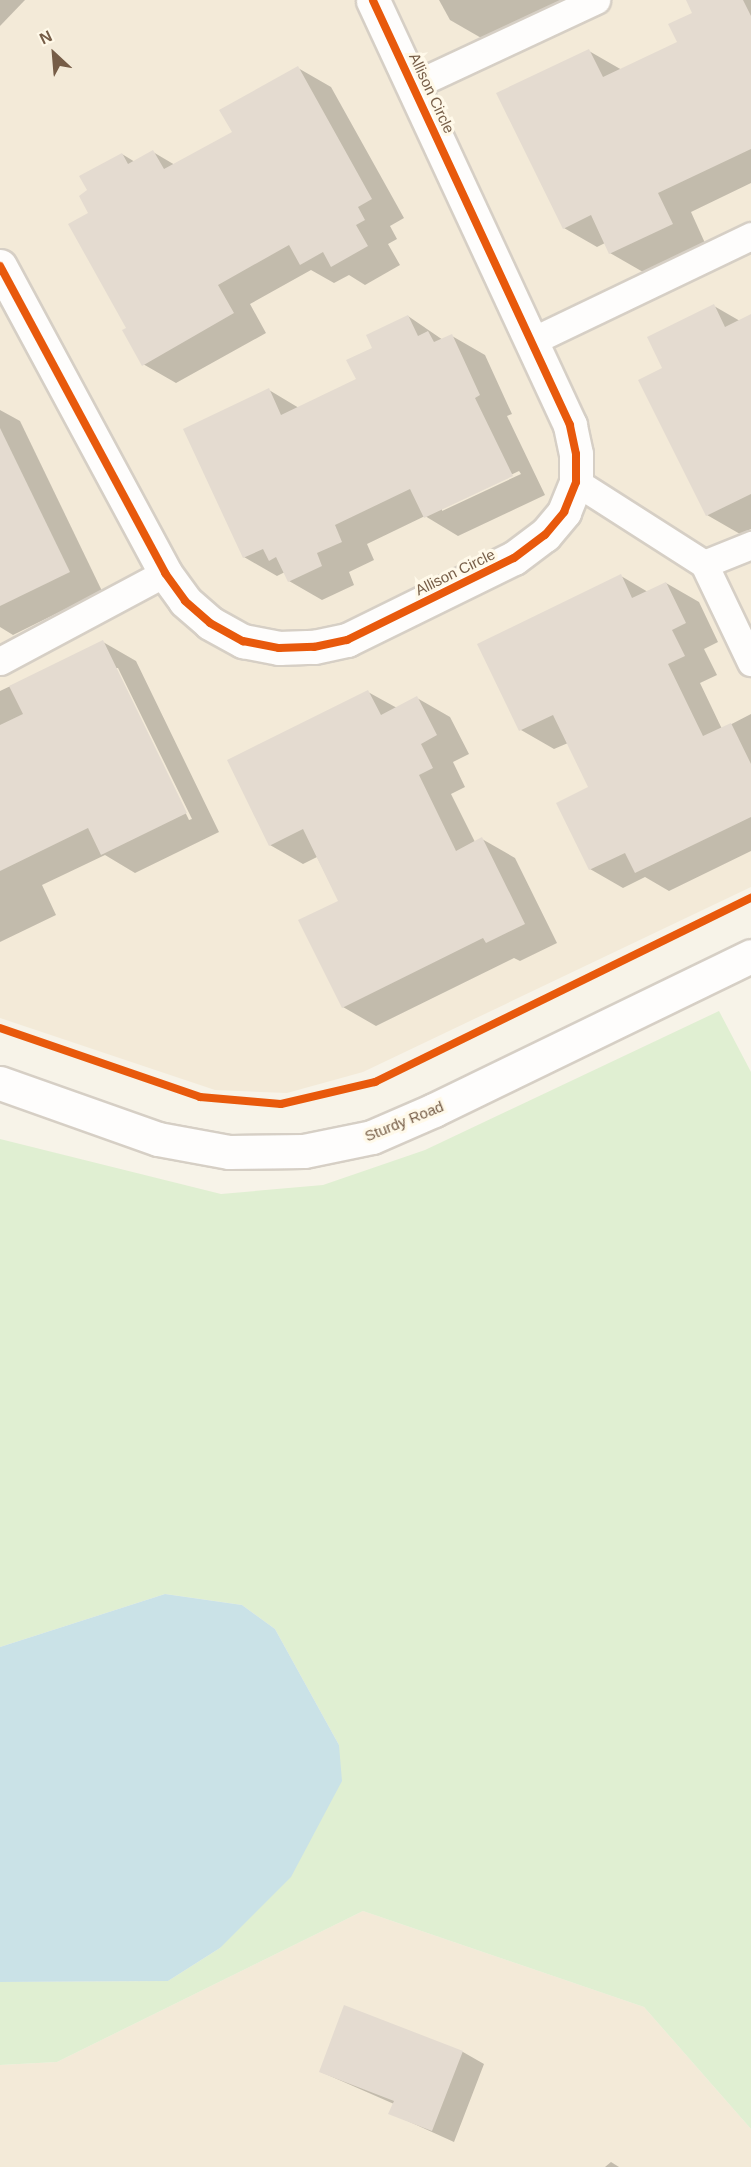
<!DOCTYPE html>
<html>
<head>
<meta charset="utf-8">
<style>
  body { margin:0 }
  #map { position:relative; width:751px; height:2167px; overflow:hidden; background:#f7f3e8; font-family:Helvetica,sans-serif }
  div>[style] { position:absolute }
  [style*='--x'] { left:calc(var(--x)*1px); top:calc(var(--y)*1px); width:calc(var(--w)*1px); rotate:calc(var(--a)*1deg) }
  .residential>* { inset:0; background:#f3ead8 }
  .green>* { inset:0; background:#e0efd2 }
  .water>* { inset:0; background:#cae2e7 }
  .shadow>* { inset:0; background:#0003 }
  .building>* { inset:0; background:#e4dbd0 }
  .roads { filter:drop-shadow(2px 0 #d6cfc5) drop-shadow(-2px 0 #d6cfc5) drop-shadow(0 2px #d6cfc5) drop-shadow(0 -2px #d6cfc5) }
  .service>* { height:27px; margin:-13.5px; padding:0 13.5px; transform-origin:13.5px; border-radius:13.5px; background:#fefdfc }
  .minor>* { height:33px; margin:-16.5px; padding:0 16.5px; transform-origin:16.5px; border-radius:16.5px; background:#fefdfc }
  .cycleway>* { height:8px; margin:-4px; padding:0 4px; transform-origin:4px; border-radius:4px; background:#e8590c }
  span { translate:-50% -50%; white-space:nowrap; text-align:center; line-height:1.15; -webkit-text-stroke:6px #fff9e9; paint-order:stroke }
  .street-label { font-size:15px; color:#765d47 }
  .north { position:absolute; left:24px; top:24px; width:60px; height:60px; -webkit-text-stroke:4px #fff9e9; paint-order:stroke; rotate:334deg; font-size:16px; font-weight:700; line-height:24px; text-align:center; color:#765d47 }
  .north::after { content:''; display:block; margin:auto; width:21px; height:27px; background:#765d47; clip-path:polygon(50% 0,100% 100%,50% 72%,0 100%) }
</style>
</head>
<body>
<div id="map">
  <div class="residential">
    <div style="clip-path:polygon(0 0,751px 0,751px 887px,363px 1072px,287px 1093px,215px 1090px,0 1018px)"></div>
    <div style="clip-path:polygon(363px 1911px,644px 2007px,751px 2129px,751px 2167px,0 2167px,0 2065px,57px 2062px)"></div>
  </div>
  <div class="green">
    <div style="clip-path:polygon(719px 1011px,751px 1072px,751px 2129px,644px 2007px,363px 1911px,57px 2062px,0 2065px,0 1982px,168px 1981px,220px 1948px,339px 1745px,275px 1629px,242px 1605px,165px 1594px,0 1647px,0 1139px,221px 1194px,323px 1185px,425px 1150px)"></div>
  </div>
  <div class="water">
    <div style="clip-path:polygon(165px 1594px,242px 1605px,275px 1629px,339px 1745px,342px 1781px,291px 1877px,220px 1948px,168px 1981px,0 1982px,0 1647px)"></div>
  </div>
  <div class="shadow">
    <div style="clip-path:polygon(0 0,25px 0,0 26px)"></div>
    <div style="clip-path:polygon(439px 0,563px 0,483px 39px,450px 20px)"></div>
    <div style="clip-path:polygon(691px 0,751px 0,751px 183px,691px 212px,705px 243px,643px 272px,610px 253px,605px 243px,597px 247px,564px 228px,589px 51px,622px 70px,679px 43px,694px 13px)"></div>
    <div style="clip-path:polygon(298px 68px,331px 87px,404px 218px,390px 226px,397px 239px,388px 244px,400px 265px,365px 285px,349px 275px,334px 283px,311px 270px,250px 304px,266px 333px,176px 383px,143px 364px,91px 213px,90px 191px,122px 154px,135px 162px,153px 152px,175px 165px,234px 132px)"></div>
    <div style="clip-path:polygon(714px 306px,740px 321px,751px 316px,751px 529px,740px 534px,707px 515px,664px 369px)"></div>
    <div style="clip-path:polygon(evenodd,408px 316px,443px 340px,452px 336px,485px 355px,512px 414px,507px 416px,545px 495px,458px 536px,425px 516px,367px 544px,374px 560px,349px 572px,354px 585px,322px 600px,289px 581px,285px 572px,277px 576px,244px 557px,269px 390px,299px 408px,358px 380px,374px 349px,408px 316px,519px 471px,521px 474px,442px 511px,442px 508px,519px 471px)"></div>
    <div style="clip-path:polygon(0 410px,20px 421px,102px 591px,13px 635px,0 627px)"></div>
    <div style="clip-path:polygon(621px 576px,648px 592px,666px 583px,699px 602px,718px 642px,704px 649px,717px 675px,700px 683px,722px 729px,751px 714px,751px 851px,669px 891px,645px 877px,623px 888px,590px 869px,590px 788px,568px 743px,554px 749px,521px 730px,479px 645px)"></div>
    <div style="clip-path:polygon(evenodd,103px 642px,136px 661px,219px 832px,135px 873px,105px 855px,42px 885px,56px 915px,0 942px,0 691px,103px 642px,115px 668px,118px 668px,192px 819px,189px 820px,115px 668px)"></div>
    <div style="clip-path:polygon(368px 692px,397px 708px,417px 698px,450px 717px,469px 754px,453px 762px,465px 787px,451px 794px,475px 842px,482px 839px,515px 858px,557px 943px,520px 961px,514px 958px,376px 1026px,343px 1007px,340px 902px,317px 857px,303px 864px,270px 845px)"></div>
    <div style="clip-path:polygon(345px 2007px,463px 2052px,484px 2064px,454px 2142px,390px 2113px,394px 2104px,321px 2072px)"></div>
    <div style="clip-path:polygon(611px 2162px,619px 2167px,605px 2167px)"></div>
  </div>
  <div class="building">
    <div style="clip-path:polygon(686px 0,743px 0,751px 16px,751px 149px,658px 193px,673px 224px,609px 254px,591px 215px,563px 229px,496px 93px,589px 49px,603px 77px,677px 42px,668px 24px,692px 13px)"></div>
    <div style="clip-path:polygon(298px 66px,372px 199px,358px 207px,365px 220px,356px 225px,368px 246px,331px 267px,323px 252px,300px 265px,289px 245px,218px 285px,234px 313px,142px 366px,122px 330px,126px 328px,68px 224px,88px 213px,79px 196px,87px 190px,79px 176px,122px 153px,128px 164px,153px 150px,164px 169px,232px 132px,219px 110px)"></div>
    <div style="clip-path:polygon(714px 304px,725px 327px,751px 314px,751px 494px,706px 516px,638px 380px,662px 368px,647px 337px)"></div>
    <div style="clip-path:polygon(408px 315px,418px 336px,428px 331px,434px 342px,452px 334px,480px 395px,475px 398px,513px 476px,424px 518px,410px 489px,335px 525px,342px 542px,317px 553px,322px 566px,288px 582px,276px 557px,269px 561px,263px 549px,243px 558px,183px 429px,269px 388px,281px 415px,356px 379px,346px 360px,372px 348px,366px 335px)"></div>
    <div style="clip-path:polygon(0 428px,70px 572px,0 606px)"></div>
    <div style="clip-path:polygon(621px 574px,632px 598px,666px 582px,686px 623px,672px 630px,685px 656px,668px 664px,703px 736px,731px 723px,751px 764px,751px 817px,635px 873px,625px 853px,589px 870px,556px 803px,588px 787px,553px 715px,519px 731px,477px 644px)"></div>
    <div style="clip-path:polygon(103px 640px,187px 813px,101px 855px,88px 828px,0 871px,0 725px,23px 714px,9px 686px)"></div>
    <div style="clip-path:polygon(368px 690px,381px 715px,417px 696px,437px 735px,421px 744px,433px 768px,419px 775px,456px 851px,482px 837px,525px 924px,486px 943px,483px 938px,342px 1008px,298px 920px,338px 901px,303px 829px,269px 846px,227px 760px)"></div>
    <div style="clip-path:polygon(344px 2005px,463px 2051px,432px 2131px,388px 2114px,394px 2101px,319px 2072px)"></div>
  </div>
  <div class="roads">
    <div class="service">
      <div style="--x:414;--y:85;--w:201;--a:-25"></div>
      <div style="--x:532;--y:341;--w:243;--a:-25.6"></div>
      <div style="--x:576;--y:482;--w:152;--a:32.6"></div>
      <div style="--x:704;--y:564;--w:51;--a:-22"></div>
      <div style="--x:704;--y:564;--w:109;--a:64.4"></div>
      <div style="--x:0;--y:661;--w:187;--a:-28.1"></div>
    </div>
    <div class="minor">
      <div style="--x:0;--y:266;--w:349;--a:61.7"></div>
      <div style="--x:165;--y:573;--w:34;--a:54"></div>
      <div style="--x:185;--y:601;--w:33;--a:41"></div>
      <div style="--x:210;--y:623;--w:38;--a:29"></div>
      <div style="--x:243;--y:641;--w:37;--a:11"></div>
      <div style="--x:279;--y:648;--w:35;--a:-2"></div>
      <div style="--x:314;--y:647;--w:34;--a:-12"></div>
      <div style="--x:347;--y:640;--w:186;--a:-26.2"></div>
      <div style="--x:514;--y:558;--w:39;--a:-37"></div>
      <div style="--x:545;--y:535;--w:30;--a:-50"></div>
      <div style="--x:564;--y:512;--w:32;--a:-68"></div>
      <div style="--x:576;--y:482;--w:28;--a:-90"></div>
      <div style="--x:576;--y:454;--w:30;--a:-102"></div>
      <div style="--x:570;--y:425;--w:468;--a:-114.9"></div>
      <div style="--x:0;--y:1083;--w:168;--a:19.5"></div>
      <div style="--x:158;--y:1139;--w:72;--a:10.4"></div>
      <div style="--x:229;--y:1152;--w:75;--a:-0.8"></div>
      <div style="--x:304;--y:1151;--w:69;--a:-11.6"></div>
      <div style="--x:372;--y:1137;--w:68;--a:-23.5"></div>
      <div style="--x:434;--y:1110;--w:352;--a:-25.9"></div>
    </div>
  </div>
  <div class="cycleway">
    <div style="--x:0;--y:266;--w:349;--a:61.7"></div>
    <div style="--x:165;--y:573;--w:34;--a:54"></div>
    <div style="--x:185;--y:601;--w:33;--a:41"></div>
    <div style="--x:210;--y:623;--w:38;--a:29"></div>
    <div style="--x:243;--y:641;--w:37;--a:11"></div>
    <div style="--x:279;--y:648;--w:35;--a:-2"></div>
    <div style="--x:314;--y:647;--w:34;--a:-12"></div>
    <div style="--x:347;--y:640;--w:186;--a:-26.2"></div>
    <div style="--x:514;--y:558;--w:39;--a:-37"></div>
    <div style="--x:545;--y:535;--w:30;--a:-50"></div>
    <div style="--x:564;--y:512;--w:32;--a:-68"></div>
    <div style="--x:576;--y:482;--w:28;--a:-90"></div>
    <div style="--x:576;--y:454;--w:30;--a:-102"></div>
    <div style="--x:570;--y:425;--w:468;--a:-114.9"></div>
    <div style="--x:0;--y:1028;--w:212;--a:19"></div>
    <div style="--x:200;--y:1097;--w:81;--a:4.9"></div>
    <div style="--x:281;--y:1104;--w:97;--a:-13.2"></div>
    <div style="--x:375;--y:1082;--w:419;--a:-26.1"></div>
  </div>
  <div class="street-label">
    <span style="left:432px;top:93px;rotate:65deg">Allison Circle</span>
    <span style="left:455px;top:572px;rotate:-26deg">Allison Circle</span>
    <span style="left:404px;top:1121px;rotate:-22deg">Sturdy Road</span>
  </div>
  <div class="north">N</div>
</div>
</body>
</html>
